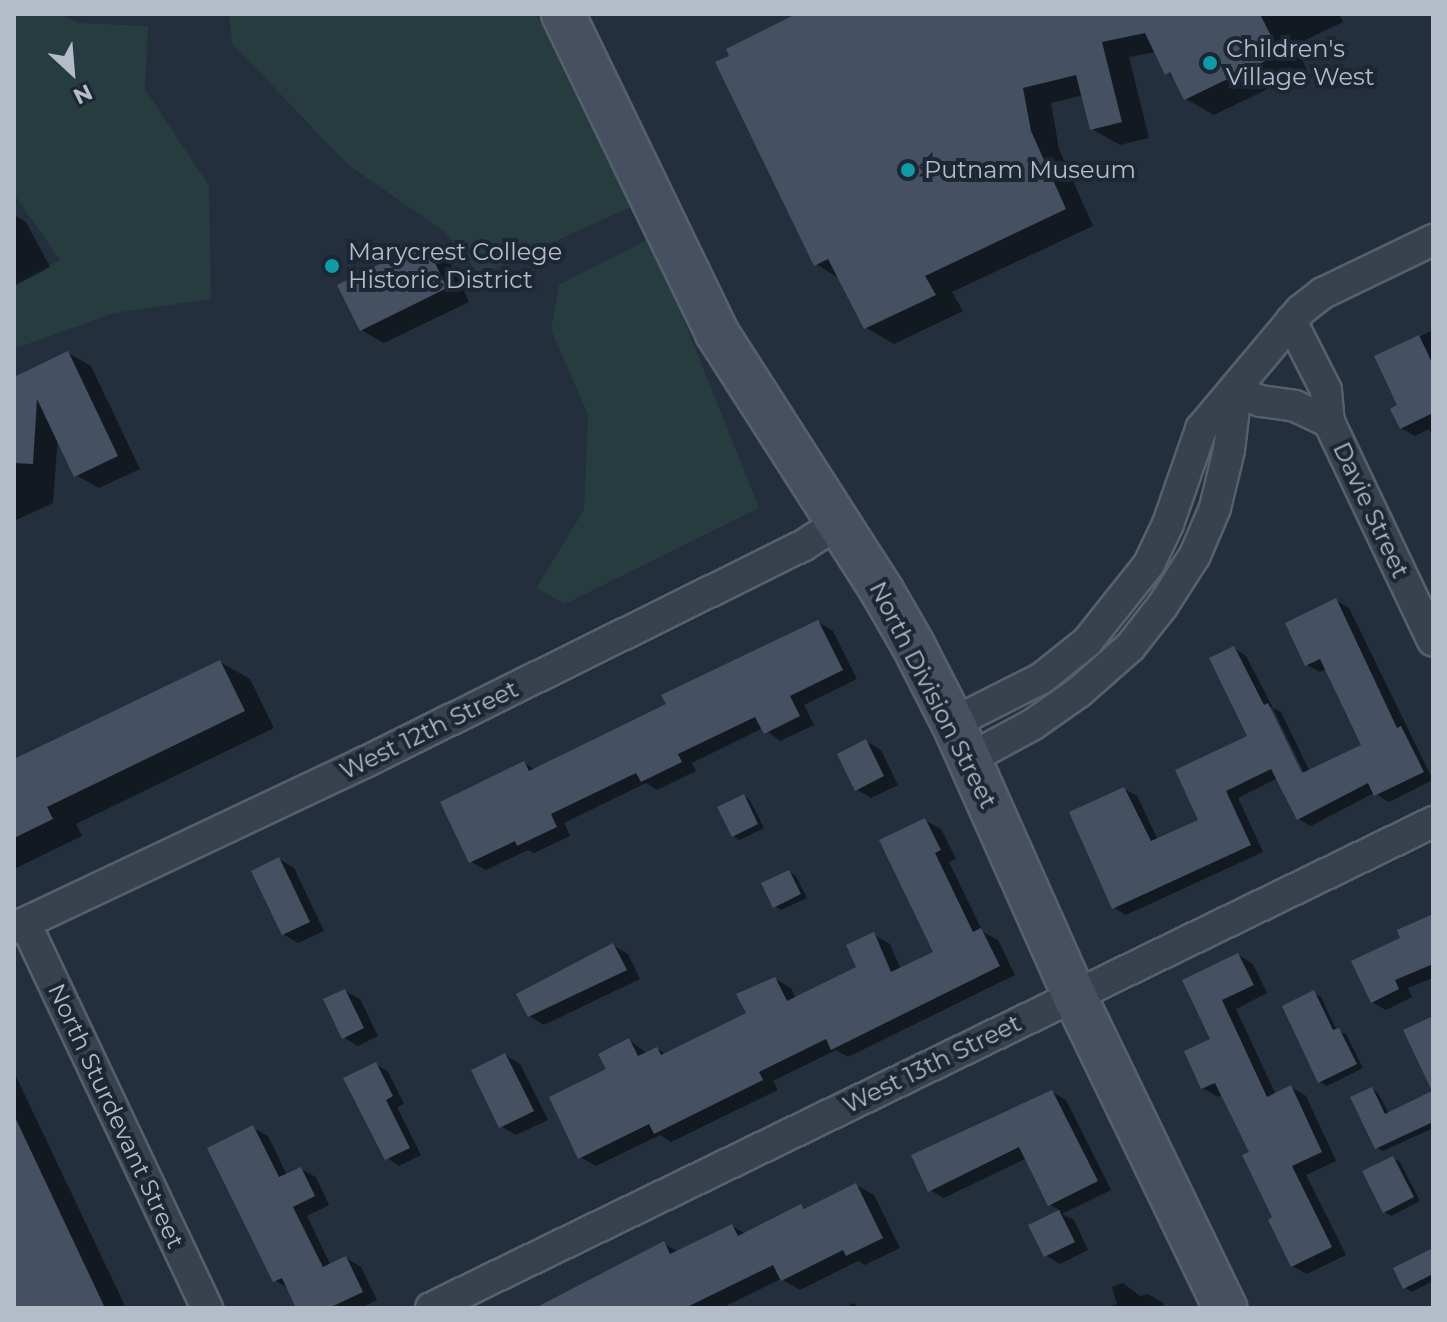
<!DOCTYPE html>
<html>
<head>
<meta charset="utf-8">
<style>
  body { margin:0 }
  #map { position:relative; width:1447px; height:1322px; overflow:hidden; background:#242f3e; font-family:Montserrat,sans-serif }
  div>[style] { position:absolute }
  [style*='--x'] { left:calc(var(--x)*1px); top:calc(var(--y)*1px); width:calc(var(--w)*1px); rotate:calc(var(--a)*1deg) }
  .green>* { inset:0; background:#263c3f }
  .shadow>* { inset:0; background:#0007 }
  .building>* { inset:0; background:#455162 }
  .roads { filter:drop-shadow(2px 0 #565f6c) drop-shadow(-2px 0 #565f6c) drop-shadow(0 2px #565f6c) drop-shadow(0 -2px #565f6c) }
  .street>* { height:30px; margin:-15px; padding:0 15px; transform-origin:15px; border-radius:15px; background:#38414e }
  .secondary>* { height:42px; margin:-21px; padding:0 21px; transform-origin:21px; border-radius:21px; background:#465061 }
  .dots>* { width:22px; height:22px; translate:-50% -50%; box-sizing:border-box; border:4px solid #1d2633; border-radius:50% }
  span { translate:-50% -50%; white-space:nowrap; text-align:center; line-height:1.15; -webkit-text-stroke:8px #1d2633; paint-order:stroke }
  .poi-label { font-size:24px; color:#b4bcc9 }
  .left { translate:0 -50%; text-align:left }
  .street-label { font-size:24px; color:#b4bcc9 }
  .frame { position:absolute; inset:0; border:16px solid #b4bcc9; pointer-events:none }
  .north { position:absolute; left:32px; top:32px; width:80px; height:80px; -webkit-text-stroke:6px #1d2633; paint-order:stroke; rotate:154deg; font-size:22px; font-weight:700; line-height:32px; text-align:center; color:#b4bcc9 }
  .north::after { content:''; display:block; margin:auto; width:28px; height:36px; background:#b4bcc9; clip-path:polygon(50% 0,100% 100%,50% 72%,0 100%) }
</style>
</head>
<body>
<div id="map">
  <div class="green">
    <div style="clip-path:polygon(14px 14px,58px 14px,79px 23px,148px 26px,145px 89px,209px 186px,211px 299px,114px 313px,14px 349px,14px 283px,60px 260px,14px 194px)"></div>
    <div style="clip-path:polygon(229px 14px,536px 14px,631px 207px,480px 275px,444px 231px,347px 164px,232px 43px)"></div>
    <div style="clip-path:polygon(651px 238px,759px 508px,565px 604px,536px 588px,584px 510px,588px 414px,551px 330px,559px 285px)"></div>
  </div>
  <div class="shadow">
    <div style="clip-path:polygon(802px 14px,1339px 14px,1343px 22px,1295px 45px,1307px 70px,1214px 115px,1186px 99px,1156px 52px,1129px 57px,1149px 138px,1120px 145px,1092px 129px,1084px 95px,1051px 103px,1059px 149px,1093px 226px,952px 292px,963px 311px,894px 344px,865px 327px,840px 279px,816px 264px)"></div>
    <div style="clip-path:polygon(14px 215px,26px 222px,50px 267px,14px 286px)"></div>
    <div style="clip-path:polygon(425px 245px,448px 258px,469px 302px,384px 343px,361px 330px)"></div>
    <div style="clip-path:polygon(1433px 330px,1433px 438px,1429px 429px,1415px 436px,1401px 428px,1400px 406px,1377px 357px)"></div>
    <div style="clip-path:polygon(68px 353px,91px 366px,140px 469px,99px 488px,76px 475px,58px 437px,53px 503px,14px 521px,14px 382px)"></div>
    <div style="clip-path:polygon(evenodd,1336px 600px,1349px 608px,1433px 780px,1389px 802px,1374px 793px,1311px 826px,1298px 819px,1278px 778px,1238px 798px,1263px 852px,1126px 915px,1113px 907px,1124px 789px,1137px 796px,1158px 840px,1201px 821px,1250px 737px,1234px 648px,1246px 656px,1273px 708px,1281px 712px,1310px 772px,1364px 746px,1327px 669px,1320px 672px,1307px 665px,1336px 600px,1268px 707px,1272px 707px,1308px 781px,1305px 783px,1268px 707px)"></div>
    <div style="clip-path:polygon(818px 622px,833px 631px,857px 679px,804px 705px,814px 725px,780px 741px,763px 728px,692px 763px,696px 771px,657px 790px,646px 783px,564px 823px,570px 836px,534px 853px,528px 850px,486px 870px,471px 862px,524px 763px,536px 770px,669px 705px)"></div>
    <div style="clip-path:polygon(220px 662px,250px 679px,274px 728px,76px 824px,82px 836px,14px 869px,14px 762px)"></div>
    <div style="clip-path:polygon(866px 741px,881px 750px,898px 785px,871px 798px,856px 789px)"></div>
    <div style="clip-path:polygon(744px 796px,750px 800px,764px 828px,740px 840px,733px 836px)"></div>
    <div style="clip-path:polygon(925px 820px,941px 829px,956px 859px,949px 862px,983px 932px,998px 940px,1015px 975px,848px 1057px,836px 1050px,773px 1081px,778px 1090px,671px 1142px,660px 1135px,596px 1166px,580px 1157px,609px 1070px,629px 1040px,648px 1054px,657px 1049px,666px 1054px,748px 1014px,775px 979px,791px 988px,796px 999px,858px 968px,874px 935px,890px 944px,901px 970px,936px 953px)"></div>
    <div style="clip-path:polygon(279px 859px,294px 868px,324px 931px,298px 943px,283px 934px)"></div>
    <div style="clip-path:polygon(789px 872px,796px 876px,807px 898px,781px 910px,774px 906px)"></div>
    <div style="clip-path:polygon(1433px 916px,1433px 978px,1408px 988px,1412px 997px,1386px 1010px,1372px 1002px,1403px 939px)"></div>
    <div style="clip-path:polygon(613px 945px,628px 954px,640px 979px,544px 1025px,529px 1016px)"></div>
    <div style="clip-path:polygon(1238px 955px,1253px 964px,1267px 993px,1236px 1009px,1276px 1095px,1291px 1087px,1306px 1096px,1336px 1161px,1306px 1175px,1346px 1255px,1307px 1274px,1292px 1266px,1252px 1153px,1223px 1094px,1218px 1097px,1203px 1088px,1213px 1040px,1185px 981px)"></div>
    <div style="clip-path:polygon(345px 991px,360px 999px,378px 1036px,358px 1046px,343px 1037px)"></div>
    <div style="clip-path:polygon(1314px 993px,1321px 997px,1337px 1031px,1346px 1034px,1363px 1068px,1327px 1086px,1320px 1082px)"></div>
    <div style="clip-path:polygon(505px 1055px,520px 1064px,548px 1120px,516px 1135px,501px 1126px)"></div>
    <div style="clip-path:polygon(376px 1064px,388px 1072px,404px 1104px,397px 1107px,421px 1155px,399px 1166px,387px 1158px)"></div>
    <div style="clip-path:polygon(14px 1072px,126px 1308px,14px 1308px)"></div>
    <div style="clip-path:polygon(1372px 1089px,1378px 1093px,1389px 1114px,1433px 1092px,1433px 1128px,1383px 1151px,1376px 1147px)"></div>
    <div style="clip-path:polygon(1052px 1092px,1066px 1100px,1111px 1190px,1062px 1214px,1074px 1220px,1088px 1250px,1060px 1264px,1045px 1255px,1031px 1226px,1061px 1211px,1049px 1204px,1027px 1158px,944px 1198px,930px 1190px)"></div>
    <div style="clip-path:polygon(253px 1128px,268px 1136px,287px 1175px,301px 1169px,316px 1177px,329px 1205px,307px 1216px,331px 1266px,346px 1258px,361px 1267px,377px 1300px,361px 1308px,299px 1308px,289px 1289px,275px 1280px)"></div>
    <div style="clip-path:polygon(1393px 1158px,1400px 1162px,1420px 1201px,1391px 1216px,1384px 1212px)"></div>
    <div style="clip-path:polygon(856px 1185px,874px 1195px,900px 1248px,865px 1265px,858px 1261px,800px 1290px,781px 1279px,722px 1308px,551px 1308px,664px 1244px,679px 1252px,732px 1226px,746px 1234px,801px 1206px,807px 1209px)"></div>
    <div style="clip-path:polygon(1433px 1255px,1433px 1281px,1412px 1292px,1405px 1288px)"></div>
    <div style="clip-path:polygon(1123px 1283px,1140px 1296px,1148px 1294px,1163px 1303px,1164px 1308px,1103px 1308px,1117px 1304px,1112px 1287px)"></div>
    <div style="clip-path:polygon(853px 1303px,861px 1308px,843px 1308px)"></div>
  </div>
  <div class="building">
    <div style="clip-path:polygon(796px 14px,1260px 14px,1280px 54px,1184px 100px,1170px 72px,1165px 75px,1145px 33px,1102px 42px,1122px 122px,1090px 130px,1076px 75px,1023px 88px,1031px 131px,1066px 209px,925px 276px,936px 295px,864px 329px,828px 259px,814px 266px,715px 62px,729px 56px,726px 49px)"></div>
    <div style="clip-path:polygon(425px 242px,447px 288px,360px 331px,337px 285px)"></div>
    <div style="clip-path:polygon(1419px 335px,1433px 365px,1433px 413px,1400px 429px,1390px 409px,1397px 405px,1374px 356px)"></div>
    <div style="clip-path:polygon(68px 351px,118px 456px,74px 477px,37px 399px,33px 464px,14px 463px,14px 377px)"></div>
    <div style="clip-path:polygon(1336px 598px,1397px 728px,1401px 726px,1424px 772px,1374px 796px,1368px 783px,1297px 820px,1271px 769px,1226px 791px,1251px 845px,1112px 909px,1069px 812px,1124px 787px,1151px 841px,1198px 820px,1175px 770px,1247px 736px,1209px 658px,1234px 646px,1264px 705px,1268px 703px,1302px 773px,1361px 745px,1320px 659px,1305px 666px,1285px 623px)"></div>
    <div style="clip-path:polygon(818px 620px,843px 670px,790px 696px,800px 716px,764px 734px,755px 717px,678px 754px,682px 762px,641px 782px,636px 773px,551px 814px,557px 827px,517px 846px,515px 841px,469px 863px,440px 802px,524px 761px,529px 771px,666px 704px,661px 695px)"></div>
    <div style="clip-path:polygon(220px 660px,245px 711px,47px 807px,53px 819px,14px 838px,14px 759px)"></div>
    <div style="clip-path:polygon(866px 739px,884px 776px,855px 791px,837px 754px)"></div>
    <div style="clip-path:polygon(744px 794px,758px 824px,732px 837px,717px 807px)"></div>
    <div style="clip-path:polygon(925px 818px,941px 850px,935px 853px,973px 932px,981px 928px,1000px 966px,831px 1050px,826px 1039px,759px 1072px,763px 1080px,654px 1134px,649px 1124px,578px 1159px,549px 1097px,606px 1069px,598px 1054px,629px 1038px,638px 1056px,657px 1047px,661px 1055px,746px 1013px,736px 994px,775px 977px,787px 1001px,856px 967px,846px 945px,874px 932px,891px 972px,933px 952px,879px 840px)"></div>
    <div style="clip-path:polygon(279px 857px,310px 922px,282px 935px,251px 871px)"></div>
    <div style="clip-path:polygon(789px 870px,801px 894px,773px 908px,761px 883px)"></div>
    <div style="clip-path:polygon(1433px 914px,1433px 964px,1395px 980px,1399px 989px,1371px 1003px,1351px 961px,1400px 938px,1397px 930px)"></div>
    <div style="clip-path:polygon(613px 943px,627px 970px,528px 1017px,516px 994px)"></div>
    <div style="clip-path:polygon(1238px 953px,1254px 985px,1222px 1000px,1267px 1097px,1291px 1085px,1322px 1152px,1292px 1166px,1332px 1247px,1291px 1267px,1268px 1220px,1272px 1217px,1242px 1155px,1249px 1152px,1215px 1083px,1201px 1089px,1184px 1051px,1210px 1039px,1182px 980px)"></div>
    <div style="clip-path:polygon(345px 989px,364px 1028px,342px 1039px,323px 999px)"></div>
    <div style="clip-path:polygon(1314px 990px,1333px 1030px,1339px 1028px,1357px 1064px,1318px 1083px,1282px 1006px)"></div>
    <div style="clip-path:polygon(1433px 1016px,1433px 1122px,1375px 1149px,1350px 1097px,1372px 1087px,1385px 1114px,1432px 1091px,1403px 1030px)"></div>
    <div style="clip-path:polygon(505px 1053px,534px 1111px,499px 1128px,471px 1070px)"></div>
    <div style="clip-path:polygon(376px 1062px,393px 1096px,386px 1100px,410px 1148px,385px 1160px,343px 1078px)"></div>
    <div style="clip-path:polygon(1052px 1090px,1098px 1181px,1048px 1206px,1019px 1147px,928px 1192px,911px 1155px)"></div>
    <div style="clip-path:polygon(14px 1115px,105px 1308px,14px 1308px)"></div>
    <div style="clip-path:polygon(253px 1125px,279px 1177px,301px 1167px,315px 1196px,293px 1207px,323px 1267px,346px 1256px,363px 1292px,329px 1308px,296px 1308px,282px 1278px,273px 1282px,207px 1148px)"></div>
    <div style="clip-path:polygon(1393px 1156px,1414px 1197px,1383px 1213px,1362px 1171px)"></div>
    <div style="clip-path:polygon(856px 1183px,883px 1238px,846px 1256px,843px 1250px,781px 1281px,773px 1265px,685px 1308px,535px 1308px,664px 1241px,670px 1254px,732px 1224px,738px 1236px,801px 1204px,804px 1209px)"></div>
    <div style="clip-path:polygon(1059px 1210px,1075px 1242px,1044px 1257px,1028px 1225px)"></div>
    <div style="clip-path:polygon(1433px 1248px,1433px 1274px,1403px 1289px,1393px 1268px)"></div>
  </div>
  <div class="roads">
    <div class="street">
      <div style="--x:1291;--y:321;--w:77;--a:63.1"></div>
      <div style="--x:1326;--y:390;--w:32;--a:85"></div>
      <div style="--x:1329;--y:422;--w:242;--a:64.6"></div>
      <div style="--x:1236;--y:392;--w:27;--a:20"></div>
      <div style="--x:1261;--y:401;--w:34;--a:8"></div>
      <div style="--x:1295;--y:406;--w:38;--a:25"></div>
      <div style="--x:953;--y:723;--w:100;--a:-26.8"></div>
      <div style="--x:1042;--y:678;--w:58;--a:-38.7"></div>
      <div style="--x:1087;--y:642;--w:100;--a:-51.5"></div>
      <div style="--x:1149;--y:564;--w:44;--a:-64.6"></div>
      <div style="--x:1168;--y:524;--w:101;--a:-70.8"></div>
      <div style="--x:1201;--y:429;--w:155;--a:-50"></div>
      <div style="--x:1301;--y:310;--w:28;--a:-38"></div>
      <div style="--x:1323;--y:293;--w:122;--a:-25.7"></div>
      <div style="--x:969;--y:759;--w:72;--a:-28.4"></div>
      <div style="--x:1032;--y:725;--w:57;--a:-35.1"></div>
      <div style="--x:1079;--y:692;--w:68;--a:-41.4"></div>
      <div style="--x:1130;--y:647;--w:53;--a:-51.8"></div>
      <div style="--x:1163;--y:605;--w:59;--a:-57.4"></div>
      <div style="--x:1195;--y:555;--w:51;--a:-66.9"></div>
      <div style="--x:1215;--y:508;--w:60;--a:-76.4"></div>
      <div style="--x:1229;--y:450;--w:58;--a:-83.1"></div>
      <div style="--x:25;--y:923;--w:426;--a:64.7"></div>
      <div style="--x:14;--y:928;--w:384;--a:-25.3"></div>
      <div style="--x:361;--y:764;--w:494;--a:-26.3"></div>
      <div style="--x:804;--y:545;--w:40;--a:-32.9"></div>
      <div style="--x:431;--y:1308;--w:1114;--a:-25.87"></div>
    </div>
    <div class="secondary">
      <div style="--x:563;--y:14;--w:354;--a:64.2"></div>
      <div style="--x:717;--y:333;--w:306;--a:57.4"></div>
      <div style="--x:882;--y:591;--w:62;--a:60.1"></div>
      <div style="--x:913;--y:645;--w:88;--a:62.9"></div>
      <div style="--x:953;--y:723;--w:298;--a:66"></div>
      <div style="--x:1074;--y:995;--w:348;--a:64.2"></div>
    </div>
  </div>
  <div class="dots">
    <div style="left:1210px;top:63px;background:#0f9aa8"></div>
    <div style="left:908px;top:170px;background:#0f9aa8"></div>
    <div style="left:332px;top:266px;background:#0f9aa8"></div>
  </div>
  <div class="poi-label">
    <span class="left" style="left:1226px;top:63px">Children's<br>Village West</span>
    <span class="left" style="left:924px;top:170px">Putnam Museum</span>
    <span class="left" style="left:348px;top:266px">Marycrest College<br>Historic District</span>
  </div>
  <div class="street-label">
    <span style="left:1371px;top:510px;rotate:65deg">Davie Street</span>
    <span style="left:933px;top:695px;rotate:63deg">North Division Street</span>
    <span style="left:429px;top:730px;rotate:-26deg">West 12th Street</span>
    <span style="left:932px;top:1064px;rotate:-26deg">West 13th Street</span>
    <span style="left:116px;top:1116px;rotate:65deg">North Sturdevant Street</span>
  </div>
  <div class="frame"></div>
  <div class="north">N</div>
</div>
</body>
</html>
